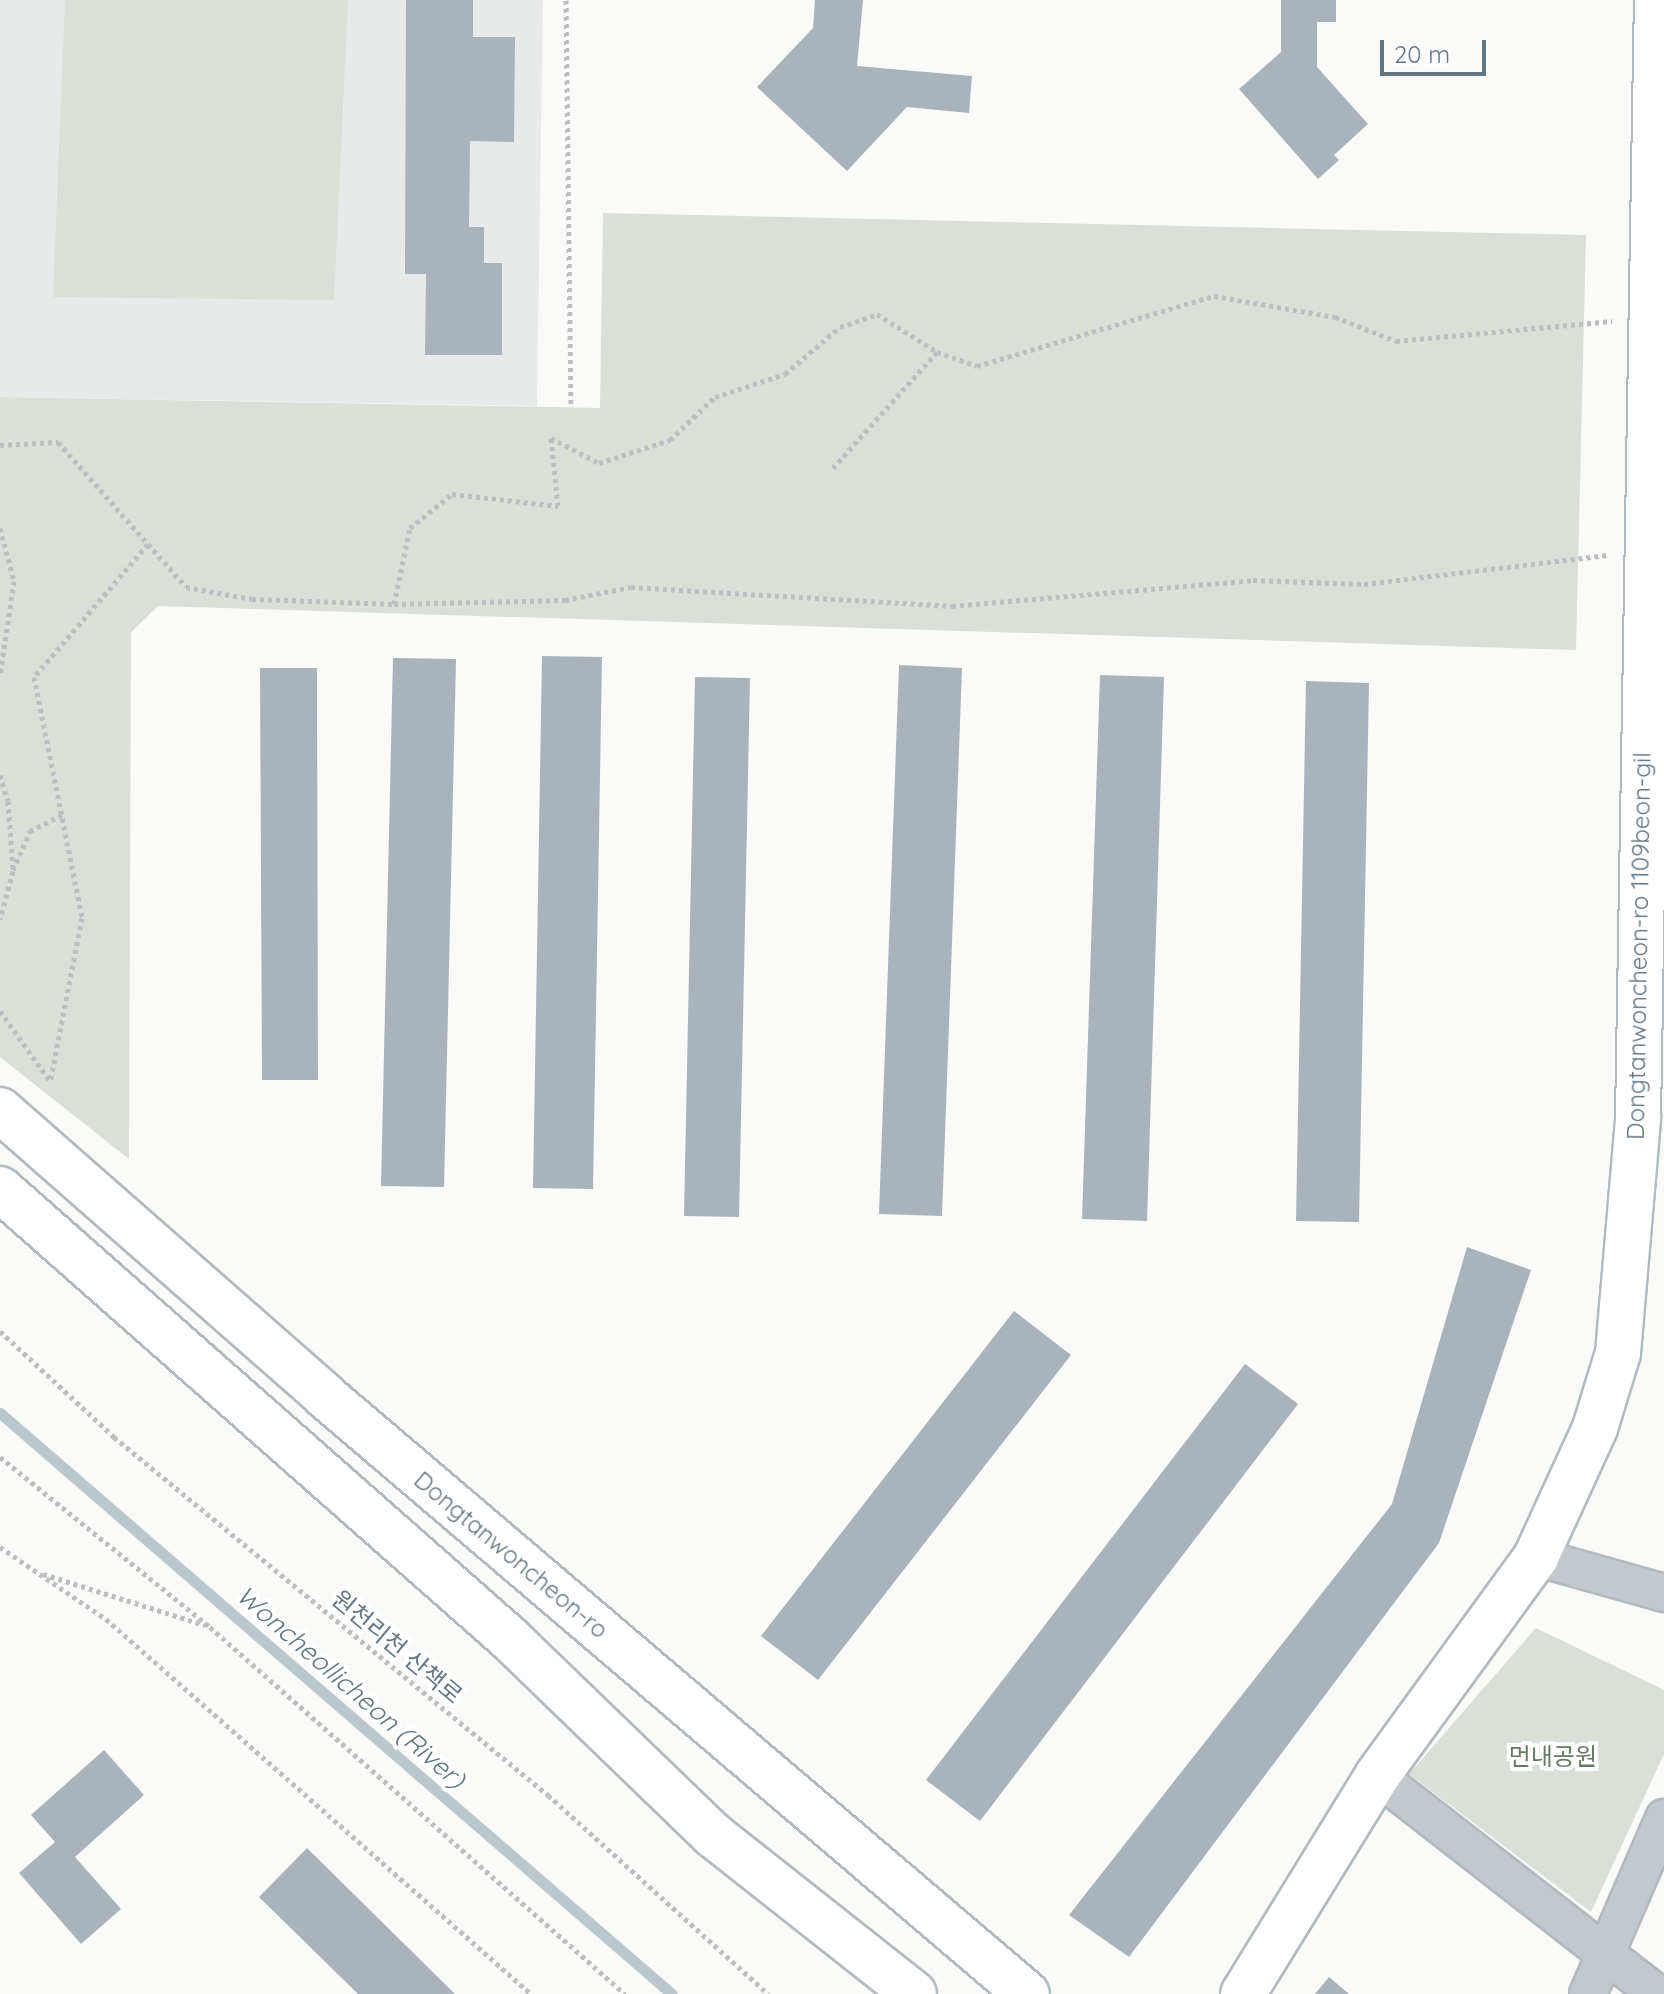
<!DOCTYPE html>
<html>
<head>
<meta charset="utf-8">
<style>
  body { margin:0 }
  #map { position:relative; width:1664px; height:1994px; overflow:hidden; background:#fafaf8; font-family:Quicksand,"Noto Sans KR",sans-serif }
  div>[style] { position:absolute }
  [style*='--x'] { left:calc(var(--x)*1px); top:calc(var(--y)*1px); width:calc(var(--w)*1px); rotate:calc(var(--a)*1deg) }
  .built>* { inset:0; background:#e8e9e9 }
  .green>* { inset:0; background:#dadfd7 }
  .stream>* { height:11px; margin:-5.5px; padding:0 5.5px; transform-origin:5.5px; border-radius:5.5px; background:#bbc7cb }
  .building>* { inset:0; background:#aab3b9 }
  .path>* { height:5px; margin-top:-2.5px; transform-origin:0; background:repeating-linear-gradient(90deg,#bbbfc2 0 4px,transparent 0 8px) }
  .roads { filter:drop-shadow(2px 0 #b3babf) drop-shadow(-2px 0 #b3babf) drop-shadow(0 2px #b3babf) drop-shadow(0 -2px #b3babf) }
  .street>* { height:36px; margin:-18px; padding:0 18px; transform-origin:18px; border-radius:18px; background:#c3c8cc }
  .secondary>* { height:44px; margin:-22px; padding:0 22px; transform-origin:22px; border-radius:22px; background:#fff }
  span { translate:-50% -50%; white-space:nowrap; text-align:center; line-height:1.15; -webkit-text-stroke:8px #fff; paint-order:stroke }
  .street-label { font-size:24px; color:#657683 }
  .park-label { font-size:24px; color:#687a64 }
  .water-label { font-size:26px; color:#60757c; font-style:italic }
  .scale { position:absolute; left:1380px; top:40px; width:106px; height:36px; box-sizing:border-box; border:4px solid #657683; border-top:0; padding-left:10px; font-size:24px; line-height:28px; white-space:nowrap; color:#657683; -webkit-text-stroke:6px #fff; paint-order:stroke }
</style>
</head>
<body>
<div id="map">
  <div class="built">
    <div style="clip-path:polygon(0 0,543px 0,537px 406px,0 397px)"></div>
  </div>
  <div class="green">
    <div style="clip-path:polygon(65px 0,348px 0,334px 300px,53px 297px)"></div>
    <div style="clip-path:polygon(603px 213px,1586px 235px,1576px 650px,158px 606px,131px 632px,129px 1159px,0 1057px,0 397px,600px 408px)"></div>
    <div style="clip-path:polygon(1536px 1628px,1664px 1690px,1664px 1754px,1591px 1912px,1409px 1774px)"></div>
  </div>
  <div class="stream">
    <div style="--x:0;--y:1413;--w:888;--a:40.85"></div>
  </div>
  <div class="building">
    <div style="clip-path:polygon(406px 0,473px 0,473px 37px,515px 37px,514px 142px,470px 141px,469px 227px,484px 227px,484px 263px,502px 263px,502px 355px,425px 355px,426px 274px,405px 274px)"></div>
    <div style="clip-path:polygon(815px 0,863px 0,857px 66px,972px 76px,969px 113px,907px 107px,847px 171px,757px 87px,813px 28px)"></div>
    <div style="clip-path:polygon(1281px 0,1336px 0,1336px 22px,1317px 22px,1317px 67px,1368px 124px,1334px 155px,1339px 160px,1318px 179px,1239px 89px,1281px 52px)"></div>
    <div style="clip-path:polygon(542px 656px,602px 657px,593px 1189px,533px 1188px)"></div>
    <div style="clip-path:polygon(393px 658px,456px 659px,444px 1187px,381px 1186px)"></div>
    <div style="clip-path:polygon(899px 665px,962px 668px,942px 1216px,879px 1214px)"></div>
    <div style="clip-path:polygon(260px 668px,317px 668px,318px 1080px,262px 1080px)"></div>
    <div style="clip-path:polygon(1100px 675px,1164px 677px,1147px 1221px,1082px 1219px)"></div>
    <div style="clip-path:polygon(695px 677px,750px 678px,739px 1217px,684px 1216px)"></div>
    <div style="clip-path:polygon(1306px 681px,1369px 683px,1359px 1222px,1296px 1221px)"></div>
    <div style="clip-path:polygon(1467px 1247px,1531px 1270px,1439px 1543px,1129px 1957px,1069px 1915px,1392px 1504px)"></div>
    <div style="clip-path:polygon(1014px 1311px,1071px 1355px,818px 1680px,761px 1636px)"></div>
    <div style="clip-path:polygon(1245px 1364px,1298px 1404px,980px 1821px,926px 1780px)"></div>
    <div style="clip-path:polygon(104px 1750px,144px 1795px,75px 1857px,121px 1909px,81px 1944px,19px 1873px,55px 1842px,31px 1815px)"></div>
    <div style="clip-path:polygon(307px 1848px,455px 1994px,358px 1994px,259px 1897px)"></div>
    <div style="clip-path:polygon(1329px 1977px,1349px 1994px,1315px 1994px)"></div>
  </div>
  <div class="path">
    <div style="--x:566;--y:0;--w:406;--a:89.3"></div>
    <div style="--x:937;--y:352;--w:42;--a:19.3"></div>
    <div style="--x:977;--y:366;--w:247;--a:-16.5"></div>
    <div style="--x:1214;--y:296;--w:123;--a:9.8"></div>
    <div style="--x:1335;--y:317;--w:66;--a:21.5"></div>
    <div style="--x:1396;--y:341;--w:217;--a:-5.3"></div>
    <div style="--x:0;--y:445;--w:58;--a:-3"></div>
    <div style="--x:58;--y:442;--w:136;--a:48.6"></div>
    <div style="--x:148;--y:544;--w:175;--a:130.6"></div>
    <div style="--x:34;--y:677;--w:246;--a:78.7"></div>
    <div style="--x:82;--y:918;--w:167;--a:101"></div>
    <div style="--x:0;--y:528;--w:55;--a:75.2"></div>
    <div style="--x:14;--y:581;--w:96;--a:98.4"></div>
    <div style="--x:148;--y:544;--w:57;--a:48.5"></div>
    <div style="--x:186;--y:587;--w:67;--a:10.3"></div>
    <div style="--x:252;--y:599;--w:142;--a:2"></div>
    <div style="--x:394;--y:604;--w:78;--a:-78.1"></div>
    <div style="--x:410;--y:528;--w:54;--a:-39"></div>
    <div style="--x:452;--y:494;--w:107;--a:6.5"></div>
    <div style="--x:558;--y:506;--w:68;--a:-95.9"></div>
    <div style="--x:551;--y:438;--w:54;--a:27.5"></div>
    <div style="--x:599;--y:463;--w:75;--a:-17.9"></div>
    <div style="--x:670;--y:440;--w:62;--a:-43.7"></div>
    <div style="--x:715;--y:397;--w:74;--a:-18.2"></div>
    <div style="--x:785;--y:374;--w:72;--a:-40.5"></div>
    <div style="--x:840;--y:327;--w:39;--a:-19"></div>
    <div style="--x:877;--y:314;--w:71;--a:32.3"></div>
    <div style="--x:937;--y:352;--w:157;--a:131.9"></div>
    <div style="--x:394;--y:604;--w:171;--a:-1.3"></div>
    <div style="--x:565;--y:600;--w:67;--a:-11.1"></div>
    <div style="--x:631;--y:587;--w:322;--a:3.4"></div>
    <div style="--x:952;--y:606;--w:302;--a:-4.9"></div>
    <div style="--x:1253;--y:580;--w:111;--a:2.1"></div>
    <div style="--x:1364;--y:584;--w:247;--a:-6.8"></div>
    <div style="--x:0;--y:775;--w:27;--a:73"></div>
    <div style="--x:8;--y:801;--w:70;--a:85.9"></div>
    <div style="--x:13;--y:871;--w:50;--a:105.2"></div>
    <div style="--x:13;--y:870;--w:43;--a:-66.4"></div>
    <div style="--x:30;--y:831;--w:36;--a:-27"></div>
    <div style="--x:0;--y:1011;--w:86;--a:54.5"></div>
    <div style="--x:0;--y:1331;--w:156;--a:42.9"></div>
    <div style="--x:114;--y:1437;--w:563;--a:39.52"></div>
    <div style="--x:548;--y:1795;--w:297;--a:42.1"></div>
    <div style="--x:0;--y:1457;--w:270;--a:39"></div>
    <div style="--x:210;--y:1627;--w:554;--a:41.49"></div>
    <div style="--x:0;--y:1547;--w:128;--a:34.2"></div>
    <div style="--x:106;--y:1619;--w:567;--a:41.42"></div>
    <div style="--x:43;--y:1574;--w:170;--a:17.5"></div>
  </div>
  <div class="roads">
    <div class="street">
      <div style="--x:1536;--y:1557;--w:133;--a:15.7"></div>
      <div style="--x:1377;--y:1776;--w:355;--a:37.9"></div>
      <div style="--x:1588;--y:1994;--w:192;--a:-66.6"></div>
    </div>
    <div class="secondary">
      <div style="--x:0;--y:1110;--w:433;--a:41.3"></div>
      <div style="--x:325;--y:1396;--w:922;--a:40.43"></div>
      <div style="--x:0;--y:1189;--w:679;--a:41.42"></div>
      <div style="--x:509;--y:1638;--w:284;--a:44"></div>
      <div style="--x:713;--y:1835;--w:256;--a:38.3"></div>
      <div style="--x:1243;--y:1994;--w:256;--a:-58.4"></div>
      <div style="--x:1377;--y:1776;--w:271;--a:-54"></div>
      <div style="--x:1536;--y:1557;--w:142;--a:-65.4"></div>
      <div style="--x:1595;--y:1428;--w:78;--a:-73"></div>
      <div style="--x:1618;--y:1353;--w:236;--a:-85.1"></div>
      <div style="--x:1638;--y:1118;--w:1118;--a:-89.03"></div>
    </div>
  </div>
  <div class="street-label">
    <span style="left:1639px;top:946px;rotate:-89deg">Dongtanwoncheon-ro 1109beon-gil</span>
    <span style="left:511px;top:1555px;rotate:40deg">Dongtanwoncheon-ro</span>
    <span style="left:397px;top:1647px;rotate:40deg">원천리천 산책로</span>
  </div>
  <div class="park-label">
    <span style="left:1553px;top:1757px">먼내공원</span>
  </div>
  <div class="water-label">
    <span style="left:351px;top:1687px;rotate:41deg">Woncheollicheon (River)</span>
  </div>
  <div class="scale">20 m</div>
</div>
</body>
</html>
